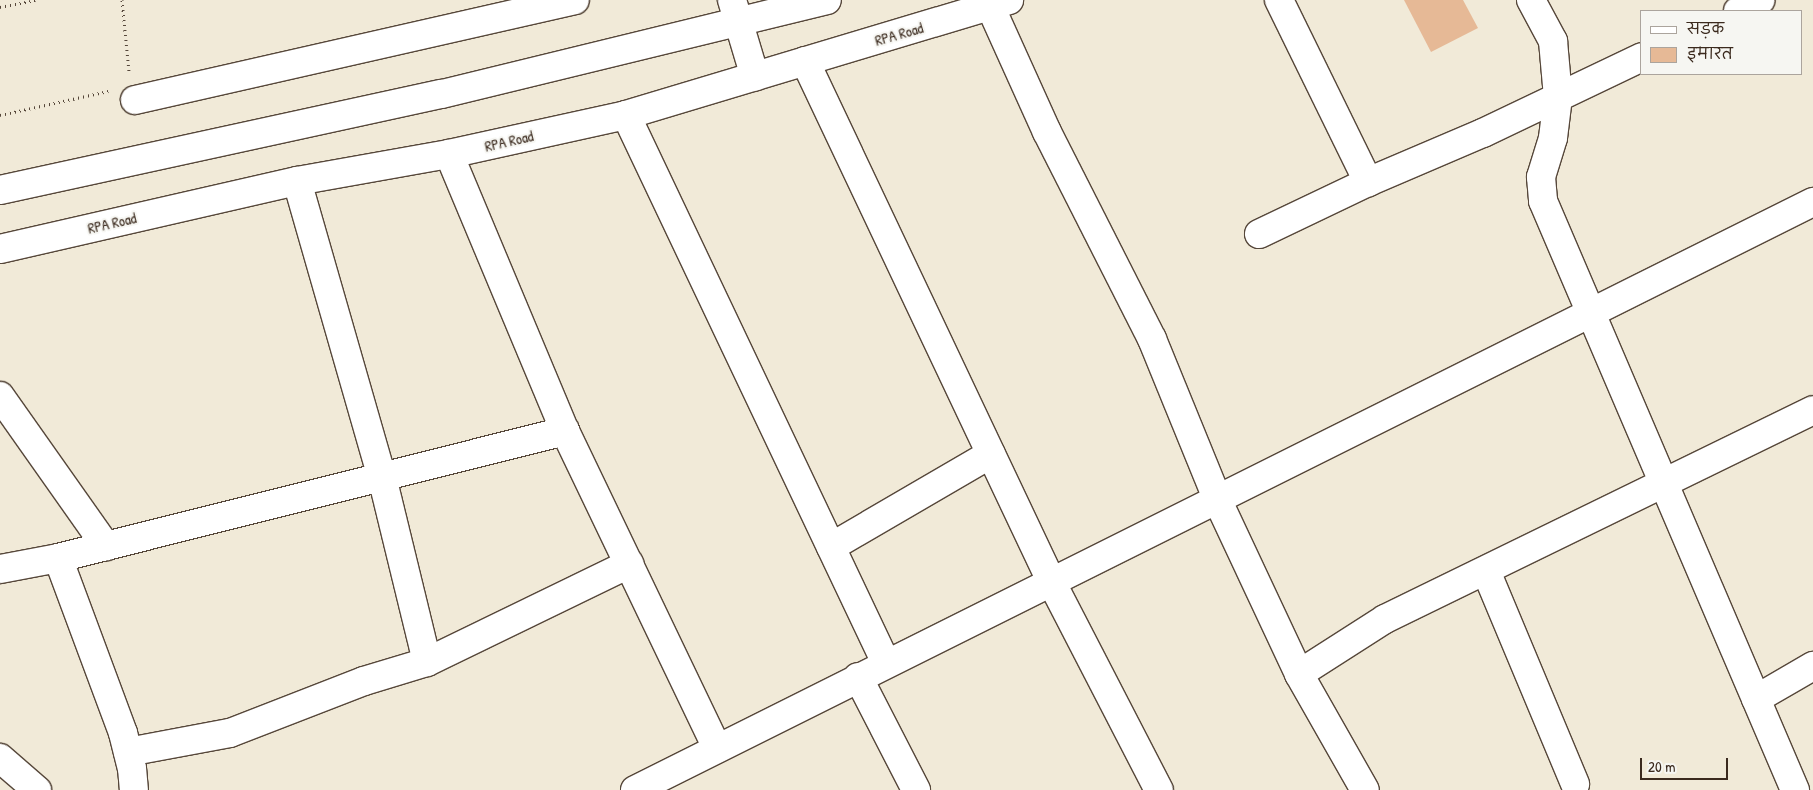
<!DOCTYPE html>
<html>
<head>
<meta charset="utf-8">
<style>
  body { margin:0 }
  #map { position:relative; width:1813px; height:790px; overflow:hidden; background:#f1ead8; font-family:"Patrick Hand","Playpen Sans Deva",sans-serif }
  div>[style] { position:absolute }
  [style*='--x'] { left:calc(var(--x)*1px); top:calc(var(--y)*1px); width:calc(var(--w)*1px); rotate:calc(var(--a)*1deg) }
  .building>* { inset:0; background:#e6b996 }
  .path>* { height:3px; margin-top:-1.5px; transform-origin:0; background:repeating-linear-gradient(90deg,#56473a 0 1px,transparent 0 5px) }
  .roads { filter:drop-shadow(1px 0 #56473a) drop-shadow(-1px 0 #56473a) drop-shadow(0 1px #56473a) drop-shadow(0 -1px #56473a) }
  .minor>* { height:28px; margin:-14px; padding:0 14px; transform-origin:14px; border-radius:14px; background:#fff }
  span { translate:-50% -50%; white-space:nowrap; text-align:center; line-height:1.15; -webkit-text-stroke:4px #f6f6f2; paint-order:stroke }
  .street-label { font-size:15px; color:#3b2a1e }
  .legend { position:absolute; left:1640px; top:10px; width:162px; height:65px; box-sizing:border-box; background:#f6f6f2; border:1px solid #aba49d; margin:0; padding:6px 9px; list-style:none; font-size:15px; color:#3b2a1e }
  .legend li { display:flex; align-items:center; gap:10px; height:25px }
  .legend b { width:25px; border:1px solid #aba49d }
  .scale { position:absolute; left:1640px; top:758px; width:88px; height:22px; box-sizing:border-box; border:2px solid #3b2a1e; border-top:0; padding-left:6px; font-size:15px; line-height:18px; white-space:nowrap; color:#3b2a1e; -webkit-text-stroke:4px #f6f6f2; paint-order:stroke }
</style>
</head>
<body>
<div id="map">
  <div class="building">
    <div style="clip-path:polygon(1404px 0,1463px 0,1478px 28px,1431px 52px)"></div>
  </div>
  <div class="path">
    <div style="--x:122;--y:0;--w:71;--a:84.4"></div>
    <div style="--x:0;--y:7;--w:36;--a:-11"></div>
    <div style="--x:0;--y:115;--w:111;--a:-12.5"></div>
  </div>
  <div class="roads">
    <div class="minor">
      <div style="--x:732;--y:0;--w:80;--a:73.4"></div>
      <div style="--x:1279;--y:0;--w:203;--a:63.9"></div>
      <div style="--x:1368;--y:182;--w:125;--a:-23.1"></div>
      <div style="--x:1483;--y:133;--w:176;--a:-25.5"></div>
      <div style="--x:1531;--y:0;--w:47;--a:61.8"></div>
      <div style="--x:1553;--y:41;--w:56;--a:84.9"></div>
      <div style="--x:1558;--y:97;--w:41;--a:97"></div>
      <div style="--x:1553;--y:138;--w:41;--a:107.1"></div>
      <div style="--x:1541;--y:177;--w:24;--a:85"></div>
      <div style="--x:1543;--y:201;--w:641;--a:66.84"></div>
      <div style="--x:991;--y:8;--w:136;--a:65.7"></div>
      <div style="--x:1047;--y:132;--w:232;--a:63.1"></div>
      <div style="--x:1152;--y:339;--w:175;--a:67.8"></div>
      <div style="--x:1218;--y:501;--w:191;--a:64.9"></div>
      <div style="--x:1299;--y:674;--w:133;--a:60.4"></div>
      <div style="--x:1738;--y:11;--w:25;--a:-26"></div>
      <div style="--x:805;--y:61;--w:575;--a:64.68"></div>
      <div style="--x:1051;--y:581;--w:235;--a:62.7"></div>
      <div style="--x:135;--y:100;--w:451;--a:-12.8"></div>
      <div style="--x:626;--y:115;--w:607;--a:64.62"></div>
      <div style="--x:449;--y:154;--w:300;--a:67.3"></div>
      <div style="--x:297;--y:181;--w:308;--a:74"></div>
      <div style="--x:382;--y:477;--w:190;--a:76.3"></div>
      <div style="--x:427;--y:662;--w:225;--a:-25.9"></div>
      <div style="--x:0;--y:190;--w:452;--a:-12.3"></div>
      <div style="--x:442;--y:94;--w:396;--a:-13.7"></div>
      <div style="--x:1259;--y:234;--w:121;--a:-25.5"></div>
      <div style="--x:0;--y:249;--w:305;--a:-12.9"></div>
      <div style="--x:297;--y:181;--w:154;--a:-10.1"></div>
      <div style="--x:449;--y:154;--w:181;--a:-12.4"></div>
      <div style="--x:626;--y:115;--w:400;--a:-16.7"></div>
      <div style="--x:0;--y:396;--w:184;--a:54.8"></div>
      <div style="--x:831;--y:547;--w:185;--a:-30.2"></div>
      <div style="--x:58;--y:558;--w:187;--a:69.6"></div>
      <div style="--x:123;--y:733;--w:36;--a:76"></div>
      <div style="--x:132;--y:768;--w:22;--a:85"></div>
      <div style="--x:0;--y:569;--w:59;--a:-10.7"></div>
      <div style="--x:58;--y:558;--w:523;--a:-14.06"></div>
      <div style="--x:565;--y:431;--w:352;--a:64.4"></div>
      <div style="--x:1486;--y:571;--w:231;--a:67.3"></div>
      <div style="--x:1299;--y:674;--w:102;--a:-32.6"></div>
      <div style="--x:1385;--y:619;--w:476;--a:-26"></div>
      <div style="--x:858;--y:677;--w:127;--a:62.8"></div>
      <div style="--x:1756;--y:699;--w:66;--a:-30.1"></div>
      <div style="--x:128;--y:752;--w:104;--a:-10.6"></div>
      <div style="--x:230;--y:733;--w:144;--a:-21.2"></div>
      <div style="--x:364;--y:681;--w:66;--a:-16.8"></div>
      <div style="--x:0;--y:758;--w:49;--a:40.9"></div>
      <div style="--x:635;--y:790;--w:1317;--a:-26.53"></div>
    </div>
  </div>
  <div class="street-label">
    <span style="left:899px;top:34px;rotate:-16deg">RPA Road</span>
    <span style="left:509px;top:141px;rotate:-13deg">RPA Road</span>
    <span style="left:112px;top:223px;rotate:-13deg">RPA Road</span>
  </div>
  <ul class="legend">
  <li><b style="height:6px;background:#fff"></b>सड़क</li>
  <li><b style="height:14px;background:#e6b996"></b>इमारत</li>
  </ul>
  <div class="scale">20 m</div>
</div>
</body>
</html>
